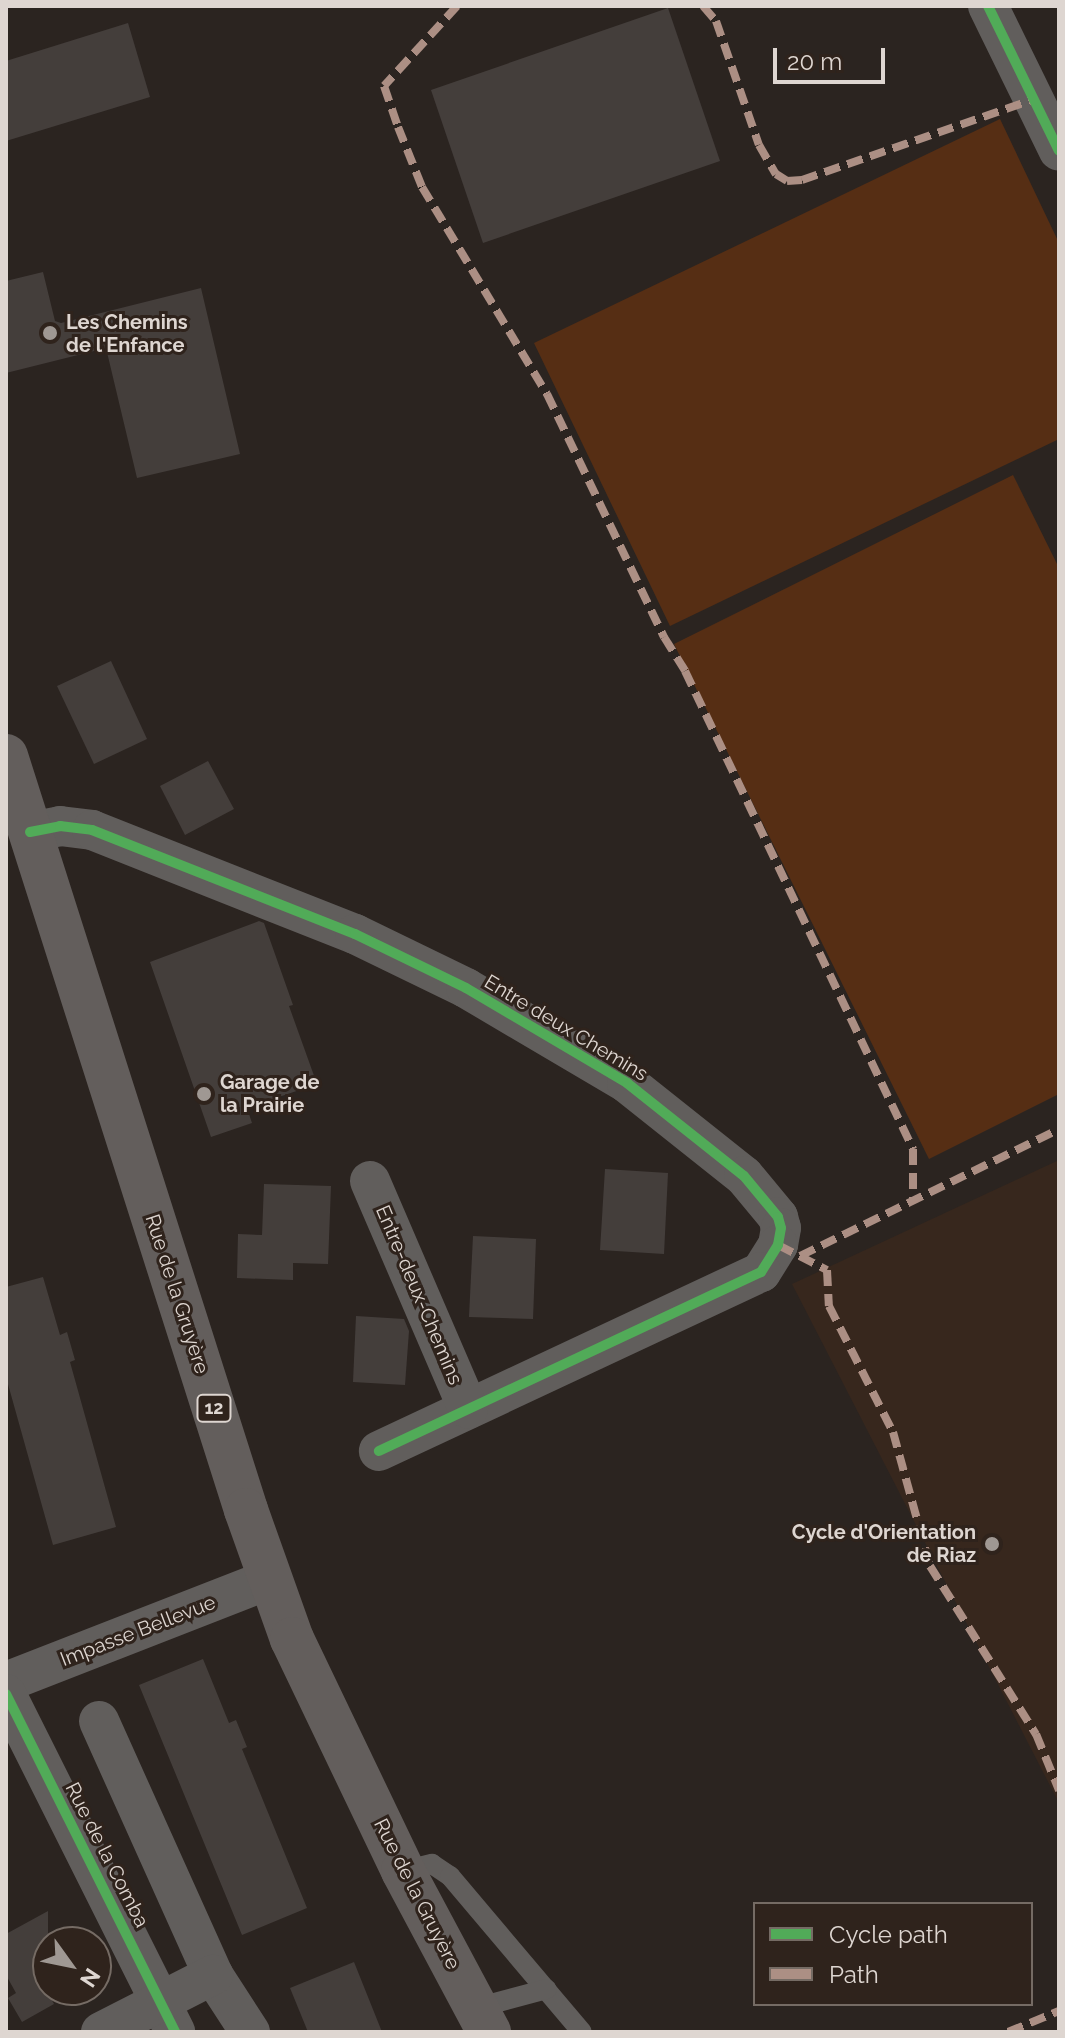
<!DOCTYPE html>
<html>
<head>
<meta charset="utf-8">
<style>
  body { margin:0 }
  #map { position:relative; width:1065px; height:2038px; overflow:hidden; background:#2b2420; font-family:Raleway,sans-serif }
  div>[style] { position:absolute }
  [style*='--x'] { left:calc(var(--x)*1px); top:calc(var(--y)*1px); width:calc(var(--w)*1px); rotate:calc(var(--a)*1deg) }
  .built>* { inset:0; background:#37271d }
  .green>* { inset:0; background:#562e14 }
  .building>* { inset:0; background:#443e3b }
  .service>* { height:20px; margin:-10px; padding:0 10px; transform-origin:10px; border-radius:10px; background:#615e5c }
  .minor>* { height:40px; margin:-20px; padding:0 20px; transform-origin:20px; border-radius:20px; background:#615e5c }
  .primary>* { height:44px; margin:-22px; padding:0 22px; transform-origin:22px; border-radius:22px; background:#635e5c }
  .quiet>* { height:8px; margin-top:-4px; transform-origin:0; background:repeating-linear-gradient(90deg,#ac8f84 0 16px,transparent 0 24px) }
  .cycleway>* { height:10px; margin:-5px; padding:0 5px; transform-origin:5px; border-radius:5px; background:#51ab58 }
  .dots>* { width:22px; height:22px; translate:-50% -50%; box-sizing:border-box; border:4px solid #2f231c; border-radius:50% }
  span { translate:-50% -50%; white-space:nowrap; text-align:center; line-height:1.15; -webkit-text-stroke:6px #2f231c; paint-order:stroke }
  .shield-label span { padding:2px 6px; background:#2f231c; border:2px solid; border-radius:6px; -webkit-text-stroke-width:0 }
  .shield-label { font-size:18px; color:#ded6d1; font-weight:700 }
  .poi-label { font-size:20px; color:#ded6d1; font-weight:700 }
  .left { translate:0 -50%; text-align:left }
  .right { translate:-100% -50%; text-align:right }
  .street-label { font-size:20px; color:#ded6d1 }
  .frame { position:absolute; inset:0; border:8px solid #ded6d1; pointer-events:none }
  .legend { position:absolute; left:753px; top:1902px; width:280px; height:104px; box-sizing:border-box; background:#2f231c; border:2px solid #756b64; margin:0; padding:10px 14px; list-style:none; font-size:24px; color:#ded6d1 }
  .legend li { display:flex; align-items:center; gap:16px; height:40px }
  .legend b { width:40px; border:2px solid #756b64 }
  .north { position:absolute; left:32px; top:1926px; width:80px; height:80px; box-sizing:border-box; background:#2f231c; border:2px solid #756b64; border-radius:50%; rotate:123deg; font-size:22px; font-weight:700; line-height:32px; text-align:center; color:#ded6d1 }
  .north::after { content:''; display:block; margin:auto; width:28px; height:36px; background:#9f9893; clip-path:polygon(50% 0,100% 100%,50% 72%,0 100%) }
  .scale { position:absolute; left:773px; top:48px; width:112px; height:36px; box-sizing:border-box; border:4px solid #ded6d1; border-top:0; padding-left:10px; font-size:24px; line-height:28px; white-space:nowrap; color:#ded6d1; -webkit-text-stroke:6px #2f231c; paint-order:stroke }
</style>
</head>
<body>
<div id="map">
  <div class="built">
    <div style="clip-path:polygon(1059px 1160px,1059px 1803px,792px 1284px)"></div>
  </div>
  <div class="green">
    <div style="clip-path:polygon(1000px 119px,1059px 243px,1059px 439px,670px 626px,534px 343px)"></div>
    <div style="clip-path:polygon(1013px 475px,1059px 568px,1059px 1094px,929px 1159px,674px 644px)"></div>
  </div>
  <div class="building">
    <div style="clip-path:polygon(668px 8px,720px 161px,483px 243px,431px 90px)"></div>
    <div style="clip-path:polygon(128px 23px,150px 97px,6px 141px,6px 61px)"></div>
    <div style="clip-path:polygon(43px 272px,55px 321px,61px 323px,201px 288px,240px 454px,137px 478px,106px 348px,6px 373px,6px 281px)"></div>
    <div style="clip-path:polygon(111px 661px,147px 739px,94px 764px,57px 686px)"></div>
    <div style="clip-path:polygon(208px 761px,234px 809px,185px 835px,160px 786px)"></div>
    <div style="clip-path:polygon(259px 921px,264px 923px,293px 1005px,289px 1006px,317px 1084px,247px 1108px,252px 1123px,211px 1137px,150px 962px)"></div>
    <div style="clip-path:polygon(605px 1169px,668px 1173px,664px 1254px,600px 1250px)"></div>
    <div style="clip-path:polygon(264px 1184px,331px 1186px,328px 1264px,293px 1263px,293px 1280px,237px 1278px,238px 1234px,262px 1235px)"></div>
    <div style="clip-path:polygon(473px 1236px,536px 1239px,533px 1319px,469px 1317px)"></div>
    <div style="clip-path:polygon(43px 1277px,60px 1335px,67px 1332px,75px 1360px,70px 1362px,116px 1527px,53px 1545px,6px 1377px,6px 1287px)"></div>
    <div style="clip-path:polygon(356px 1316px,404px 1319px,409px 1331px,405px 1385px,353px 1382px)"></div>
    <div style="clip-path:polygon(203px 1659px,229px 1723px,236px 1720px,247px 1747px,242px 1749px,307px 1908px,242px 1935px,139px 1685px)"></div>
    <div style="clip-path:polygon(48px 1911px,48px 1993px,54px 2004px,22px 2022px,8px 1998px,16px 1993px,6px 1975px,6px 1934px)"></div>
    <div style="clip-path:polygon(354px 1962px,382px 2032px,308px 2032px,290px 1988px)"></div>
  </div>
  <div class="service">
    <div style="--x:403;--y:1871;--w:30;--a:-14"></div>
    <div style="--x:432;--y:1864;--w:22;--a:34"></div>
    <div style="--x:450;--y:1876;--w:204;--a:49.8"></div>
    <div style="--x:476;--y:2008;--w:73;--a:-15"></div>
  </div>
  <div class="minor">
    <div style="--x:988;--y:6;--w:161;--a:63.9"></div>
    <div style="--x:30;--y:832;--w:31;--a:-11"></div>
    <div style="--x:60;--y:826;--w:32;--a:7"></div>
    <div style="--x:92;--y:830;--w:283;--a:21.6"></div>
    <div style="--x:355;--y:934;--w:123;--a:25.9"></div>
    <div style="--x:466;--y:988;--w:187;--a:30.5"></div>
    <div style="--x:627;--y:1083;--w:149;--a:38.5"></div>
    <div style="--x:744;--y:1176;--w:53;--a:50.3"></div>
    <div style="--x:778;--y:1217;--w:11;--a:75"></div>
    <div style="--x:781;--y:1228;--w:17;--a:100"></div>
    <div style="--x:778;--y:1245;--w:32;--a:122"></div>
    <div style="--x:761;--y:1272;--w:422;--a:154.9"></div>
    <div style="--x:370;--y:1181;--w:248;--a:66.7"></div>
    <div style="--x:6;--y:1682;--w:283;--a:-21.3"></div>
    <div style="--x:6;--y:1694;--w:378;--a:63.4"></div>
    <div style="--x:99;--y:1721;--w:278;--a:65.8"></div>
    <div style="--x:213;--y:1975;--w:68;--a:57"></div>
    <div style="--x:101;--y:2032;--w:126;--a:-27"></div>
  </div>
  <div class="primary">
    <div style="--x:6;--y:756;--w:791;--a:72.34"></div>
    <div style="--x:246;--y:1510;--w:137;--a:70.4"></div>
    <div style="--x:292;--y:1639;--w:257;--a:64.4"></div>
    <div style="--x:403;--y:1871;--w:183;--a:61.9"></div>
  </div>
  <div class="quiet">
    <div style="--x:457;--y:6;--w:108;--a:132.4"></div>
    <div style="--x:384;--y:86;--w:43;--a:71.1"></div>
    <div style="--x:398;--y:127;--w:65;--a:68.2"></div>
    <div style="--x:422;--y:187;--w:242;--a:58.9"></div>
    <div style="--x:547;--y:394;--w:270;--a:64.3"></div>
    <div style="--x:664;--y:637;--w:40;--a:58"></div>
    <div style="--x:685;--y:671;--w:530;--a:64.5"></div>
    <div style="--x:913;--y:1149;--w:52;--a:90"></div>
    <div style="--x:703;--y:6;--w:20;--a:49"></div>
    <div style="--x:716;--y:21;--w:131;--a:70.9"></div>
    <div style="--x:759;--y:145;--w:34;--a:60"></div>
    <div style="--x:776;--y:174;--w:13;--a:32"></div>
    <div style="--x:787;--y:181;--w:15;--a:-4"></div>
    <div style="--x:802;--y:180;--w:246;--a:-19.2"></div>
    <div style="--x:778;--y:1245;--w:55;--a:27"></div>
    <div style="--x:827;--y:1270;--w:36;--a:87"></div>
    <div style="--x:829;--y:1306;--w:141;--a:63.1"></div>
    <div style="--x:893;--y:1432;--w:139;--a:74.6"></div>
    <div style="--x:930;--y:1566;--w:199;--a:57.8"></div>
    <div style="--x:1036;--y:1734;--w:61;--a:67.7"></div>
    <div style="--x:800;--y:1256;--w:288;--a:-26.1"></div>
    <div style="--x:1008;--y:2032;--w:55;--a:-22.4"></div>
  </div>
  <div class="cycleway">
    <div style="--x:988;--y:6;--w:161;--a:63.9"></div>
    <div style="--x:30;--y:832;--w:31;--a:-11"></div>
    <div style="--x:60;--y:826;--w:32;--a:7"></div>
    <div style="--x:92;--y:830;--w:283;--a:21.6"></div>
    <div style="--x:355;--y:934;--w:123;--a:25.9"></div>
    <div style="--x:466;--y:988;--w:187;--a:30.5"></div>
    <div style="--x:627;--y:1083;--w:149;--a:38.5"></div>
    <div style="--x:744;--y:1176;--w:53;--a:50.3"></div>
    <div style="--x:778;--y:1217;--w:11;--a:75"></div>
    <div style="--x:781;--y:1228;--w:17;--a:100"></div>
    <div style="--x:778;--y:1245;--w:32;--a:122"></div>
    <div style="--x:761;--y:1272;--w:422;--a:154.9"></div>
    <div style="--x:6;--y:1694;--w:378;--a:63.4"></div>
  </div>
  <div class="dots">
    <div style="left:50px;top:333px;background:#9f9893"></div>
    <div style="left:204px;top:1094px;background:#9f9893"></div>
    <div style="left:992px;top:1544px;background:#9f9893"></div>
  </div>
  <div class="shield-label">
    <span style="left:214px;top:1408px">12</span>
  </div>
  <div class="poi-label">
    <span class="left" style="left:66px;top:334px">Les Chemins<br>de l'Enfance</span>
    <span class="left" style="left:220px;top:1094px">Garage de<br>la Prairie</span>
    <span class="right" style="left:976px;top:1544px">Cycle d'Orientation<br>de Riaz</span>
  </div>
  <div class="street-label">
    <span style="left:566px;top:1028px;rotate:31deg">Entre deux Chemins</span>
    <span style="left:177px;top:1294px;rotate:72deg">Rue de la Gruyère</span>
    <span style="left:419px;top:1295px;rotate:67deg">Entre-deux-Chemins</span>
    <span style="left:138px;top:1631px;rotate:-21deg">Impasse Bellevue</span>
    <span style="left:107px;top:1855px;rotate:63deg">Rue de la Comba</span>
    <span style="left:417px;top:1894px;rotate:63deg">Rue de la Gruyère</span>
  </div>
  <div class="frame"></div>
  <ul class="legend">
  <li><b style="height:10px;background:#51ab58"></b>Cycle path</li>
  <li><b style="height:10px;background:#ac8f84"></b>Path</li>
  </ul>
  <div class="north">N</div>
  <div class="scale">20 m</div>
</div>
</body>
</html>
